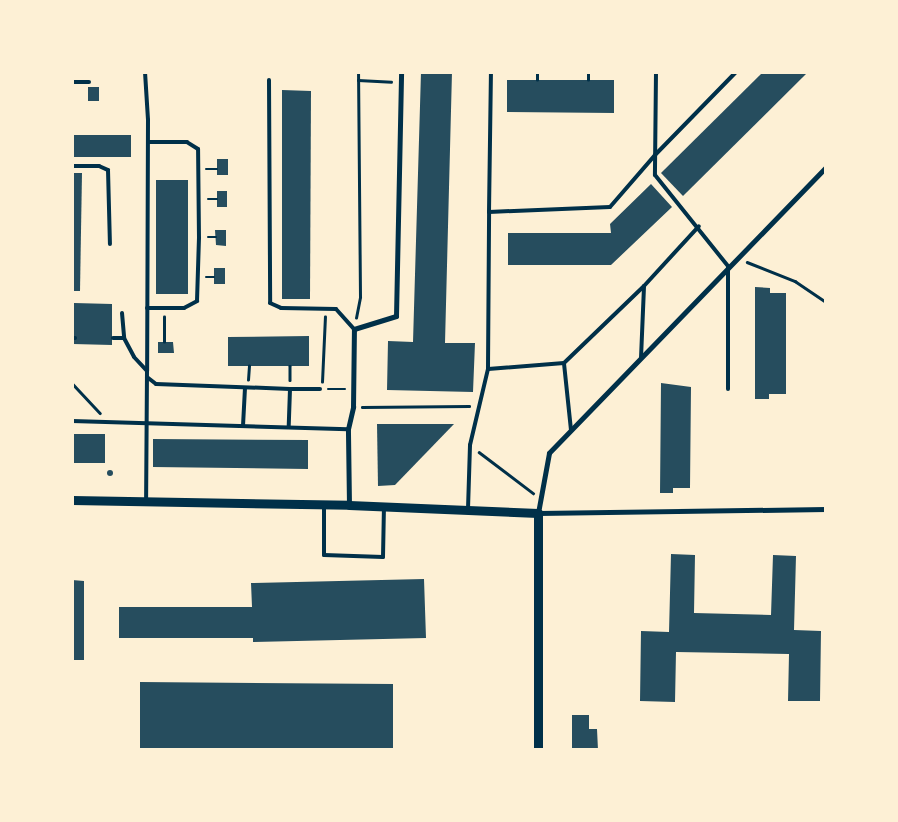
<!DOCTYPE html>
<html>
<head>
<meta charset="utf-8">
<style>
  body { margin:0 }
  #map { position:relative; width:898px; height:822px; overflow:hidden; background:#fdf0d5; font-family:"Fira Sans",sans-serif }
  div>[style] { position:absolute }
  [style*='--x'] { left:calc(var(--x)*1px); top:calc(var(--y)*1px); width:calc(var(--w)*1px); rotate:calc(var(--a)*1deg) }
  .building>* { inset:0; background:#264d5e }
  .round { border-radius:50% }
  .path>* { height:2.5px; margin:-1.25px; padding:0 1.25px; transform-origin:1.25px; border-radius:1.25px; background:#003049 }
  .service>* { height:4px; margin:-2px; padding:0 2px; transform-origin:2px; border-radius:2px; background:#003049 }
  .minor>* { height:5px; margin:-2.5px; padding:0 2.5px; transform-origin:2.5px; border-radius:2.5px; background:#003049 }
  .tertiary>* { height:9px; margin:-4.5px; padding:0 4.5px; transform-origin:4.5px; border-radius:4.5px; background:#003049 }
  span { translate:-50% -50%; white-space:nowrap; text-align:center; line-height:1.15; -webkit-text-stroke:5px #fdf0d5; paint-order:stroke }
  .frame { position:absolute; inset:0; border:74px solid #fdf0d5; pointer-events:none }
</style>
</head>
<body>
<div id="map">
  <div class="building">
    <div style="clip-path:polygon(421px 72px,452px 72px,445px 343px,475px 343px,473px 392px,387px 390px,388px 341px,413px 342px)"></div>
    <div style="clip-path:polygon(763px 72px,808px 72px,683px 196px,661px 173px)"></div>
    <div style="clip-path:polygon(507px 80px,614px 80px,614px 113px,507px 112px)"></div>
    <div style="clip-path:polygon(88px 87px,99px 87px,99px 101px,88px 101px)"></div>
    <div style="clip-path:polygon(282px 90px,311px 91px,310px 299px,282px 299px)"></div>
    <div style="clip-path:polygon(72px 135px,131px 135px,131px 157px,72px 157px)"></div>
    <div style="clip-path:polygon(217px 159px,228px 159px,228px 175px,217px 175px)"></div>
    <div style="clip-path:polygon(72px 173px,82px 173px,80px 291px,72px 291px)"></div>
    <div style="clip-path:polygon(156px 180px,188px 180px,188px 294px,156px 294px)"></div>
    <div style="clip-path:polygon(651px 184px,672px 207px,611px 265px,508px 265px,508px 233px,611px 233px,610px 224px)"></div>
    <div style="clip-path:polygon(217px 191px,227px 191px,227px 207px,217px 207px)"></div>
    <div style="clip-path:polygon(215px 230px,226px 230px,226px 246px,216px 245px)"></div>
    <div style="clip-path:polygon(214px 268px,225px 268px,225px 284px,214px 284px)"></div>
    <div style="clip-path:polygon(755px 287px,770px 288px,770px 293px,786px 293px,786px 394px,769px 394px,769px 399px,755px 399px)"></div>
    <div style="clip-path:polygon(74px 303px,112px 304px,112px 345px,73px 344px)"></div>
    <div style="clip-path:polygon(309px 336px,309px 366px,228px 366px,228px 337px)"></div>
    <div style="clip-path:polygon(158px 342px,173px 342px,174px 353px,158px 353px)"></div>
    <div style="clip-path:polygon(661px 383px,691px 387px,690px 488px,673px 488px,673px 493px,660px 493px)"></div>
    <div style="clip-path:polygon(377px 424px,454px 424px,395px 485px,378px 486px)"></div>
    <div style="clip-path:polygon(72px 434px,105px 434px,105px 463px,72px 463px)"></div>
    <div style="clip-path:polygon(153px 439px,308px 440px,308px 469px,153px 467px)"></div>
    <div class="round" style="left:107px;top:470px;width:6px;height:6px"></div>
    <div style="clip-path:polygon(671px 554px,695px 555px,694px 613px,771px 615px,773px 555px,796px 556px,794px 630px,821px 631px,820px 701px,788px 701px,789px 654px,676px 652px,675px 702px,640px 701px,641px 631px,669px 632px)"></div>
    <div style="clip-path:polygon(424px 579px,426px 638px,253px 642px,253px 638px,119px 638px,119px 607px,252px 607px,251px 583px)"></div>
    <div style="clip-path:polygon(72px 580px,84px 581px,84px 660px,72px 660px)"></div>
    <div style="clip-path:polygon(140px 682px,393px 684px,393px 750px,140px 750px)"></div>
    <div style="clip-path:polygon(572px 715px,589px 715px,589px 729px,597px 729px,598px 750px,572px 750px)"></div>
  </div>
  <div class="path">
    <div style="--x:358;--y:80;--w:33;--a:3"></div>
    <div style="--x:537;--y:80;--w:8;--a:-90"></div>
    <div style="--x:588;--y:80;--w:8;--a:-90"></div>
    <div style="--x:206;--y:169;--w:11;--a:0"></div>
    <div style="--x:208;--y:199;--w:9;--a:0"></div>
    <div style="--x:208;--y:237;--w:8;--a:0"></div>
    <div style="--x:747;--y:262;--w:52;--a:21.6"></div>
    <div style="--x:795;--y:281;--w:37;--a:34"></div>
    <div style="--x:206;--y:277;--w:8;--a:0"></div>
    <div style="--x:356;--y:318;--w:21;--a:-79"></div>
    <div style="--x:360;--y:297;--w:225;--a:-90.5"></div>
    <div style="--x:164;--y:342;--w:25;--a:-90"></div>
    <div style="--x:290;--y:366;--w:14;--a:90"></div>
    <div style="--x:248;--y:380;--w:14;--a:-86"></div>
    <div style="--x:322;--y:382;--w:65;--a:-87.4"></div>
    <div style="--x:72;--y:383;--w:41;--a:47"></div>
    <div style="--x:328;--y:389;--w:17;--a:0"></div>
    <div style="--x:362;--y:407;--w:107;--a:-0.5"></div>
    <div style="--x:479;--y:452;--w:68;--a:37.2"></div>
  </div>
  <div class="service">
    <div style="--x:145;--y:72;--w:48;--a:86.4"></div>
    <div style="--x:148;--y:120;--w:251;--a:90.2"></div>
    <div style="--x:656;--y:72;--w:103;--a:90.6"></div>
    <div style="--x:655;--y:175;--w:117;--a:51.3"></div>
    <div style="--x:728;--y:266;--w:123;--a:90"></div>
    <div style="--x:269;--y:80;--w:223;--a:89.7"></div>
    <div style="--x:270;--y:303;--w:12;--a:24"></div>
    <div style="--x:281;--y:308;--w:55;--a:1"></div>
    <div style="--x:336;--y:309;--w:27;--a:48"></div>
    <div style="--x:72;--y:82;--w:17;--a:0"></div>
    <div style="--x:72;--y:166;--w:27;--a:0"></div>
    <div style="--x:99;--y:166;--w:10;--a:24"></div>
    <div style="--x:108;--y:170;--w:74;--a:88.5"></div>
    <div style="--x:489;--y:212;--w:140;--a:-89.2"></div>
    <div style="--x:147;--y:308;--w:37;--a:0"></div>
    <div style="--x:184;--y:308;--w:15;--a:-28"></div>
    <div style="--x:197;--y:301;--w:63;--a:-88.2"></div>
    <div style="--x:199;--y:238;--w:89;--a:-90.6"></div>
    <div style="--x:198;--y:149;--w:13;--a:-148"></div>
    <div style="--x:187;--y:142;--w:39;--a:180"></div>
    <div style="--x:122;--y:313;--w:25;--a:85"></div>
    <div style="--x:124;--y:338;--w:21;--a:62"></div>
    <div style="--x:134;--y:357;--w:19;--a:47"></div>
    <div style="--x:147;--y:371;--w:130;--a:90.4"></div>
    <div style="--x:72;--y:338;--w:3;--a:0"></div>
    <div style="--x:113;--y:338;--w:11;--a:0"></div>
    <div style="--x:641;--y:358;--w:72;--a:-87.6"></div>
    <div style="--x:644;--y:286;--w:81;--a:-47.5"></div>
    <div style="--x:564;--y:363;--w:110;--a:-43.9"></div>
    <div style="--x:147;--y:377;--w:11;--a:38"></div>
    <div style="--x:156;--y:384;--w:134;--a:2.1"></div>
    <div style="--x:290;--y:389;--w:38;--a:92"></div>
    <div style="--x:290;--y:389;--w:30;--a:0"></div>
    <div style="--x:72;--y:421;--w:276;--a:1.7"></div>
    <div style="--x:243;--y:426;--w:38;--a:-87"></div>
    <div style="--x:571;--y:430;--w:67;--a:-96"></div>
    <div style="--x:564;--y:363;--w:76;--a:175.5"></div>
    <div style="--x:488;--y:369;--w:157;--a:-89.6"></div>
    <div style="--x:489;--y:212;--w:121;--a:-2.4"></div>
    <div style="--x:610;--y:207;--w:69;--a:-49.1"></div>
    <div style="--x:655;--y:155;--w:116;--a:-45.7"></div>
    <div style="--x:324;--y:504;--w:51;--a:90"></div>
    <div style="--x:324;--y:555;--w:59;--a:1.9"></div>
    <div style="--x:383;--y:557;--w:50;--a:-88.9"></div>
    <div style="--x:468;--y:509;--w:64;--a:-88.2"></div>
    <div style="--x:470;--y:445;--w:78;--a:-76.7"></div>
  </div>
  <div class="minor">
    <div style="--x:826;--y:167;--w:398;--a:134.1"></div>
    <div style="--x:549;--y:453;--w:61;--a:100.4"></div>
    <div style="--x:538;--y:513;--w:288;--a:-0.8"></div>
    <div style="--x:349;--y:505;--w:76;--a:-90.8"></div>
    <div style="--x:348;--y:429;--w:23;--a:-77"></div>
    <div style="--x:353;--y:407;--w:78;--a:-89.3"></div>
    <div style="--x:354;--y:329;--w:44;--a:-17.2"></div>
    <div style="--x:396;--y:316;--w:244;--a:-88.8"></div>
  </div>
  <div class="tertiary">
    <div style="--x:72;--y:500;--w:277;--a:1"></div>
    <div style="--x:349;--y:505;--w:189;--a:2.4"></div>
    <div style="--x:538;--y:513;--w:237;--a:90"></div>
  </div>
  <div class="frame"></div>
</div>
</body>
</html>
